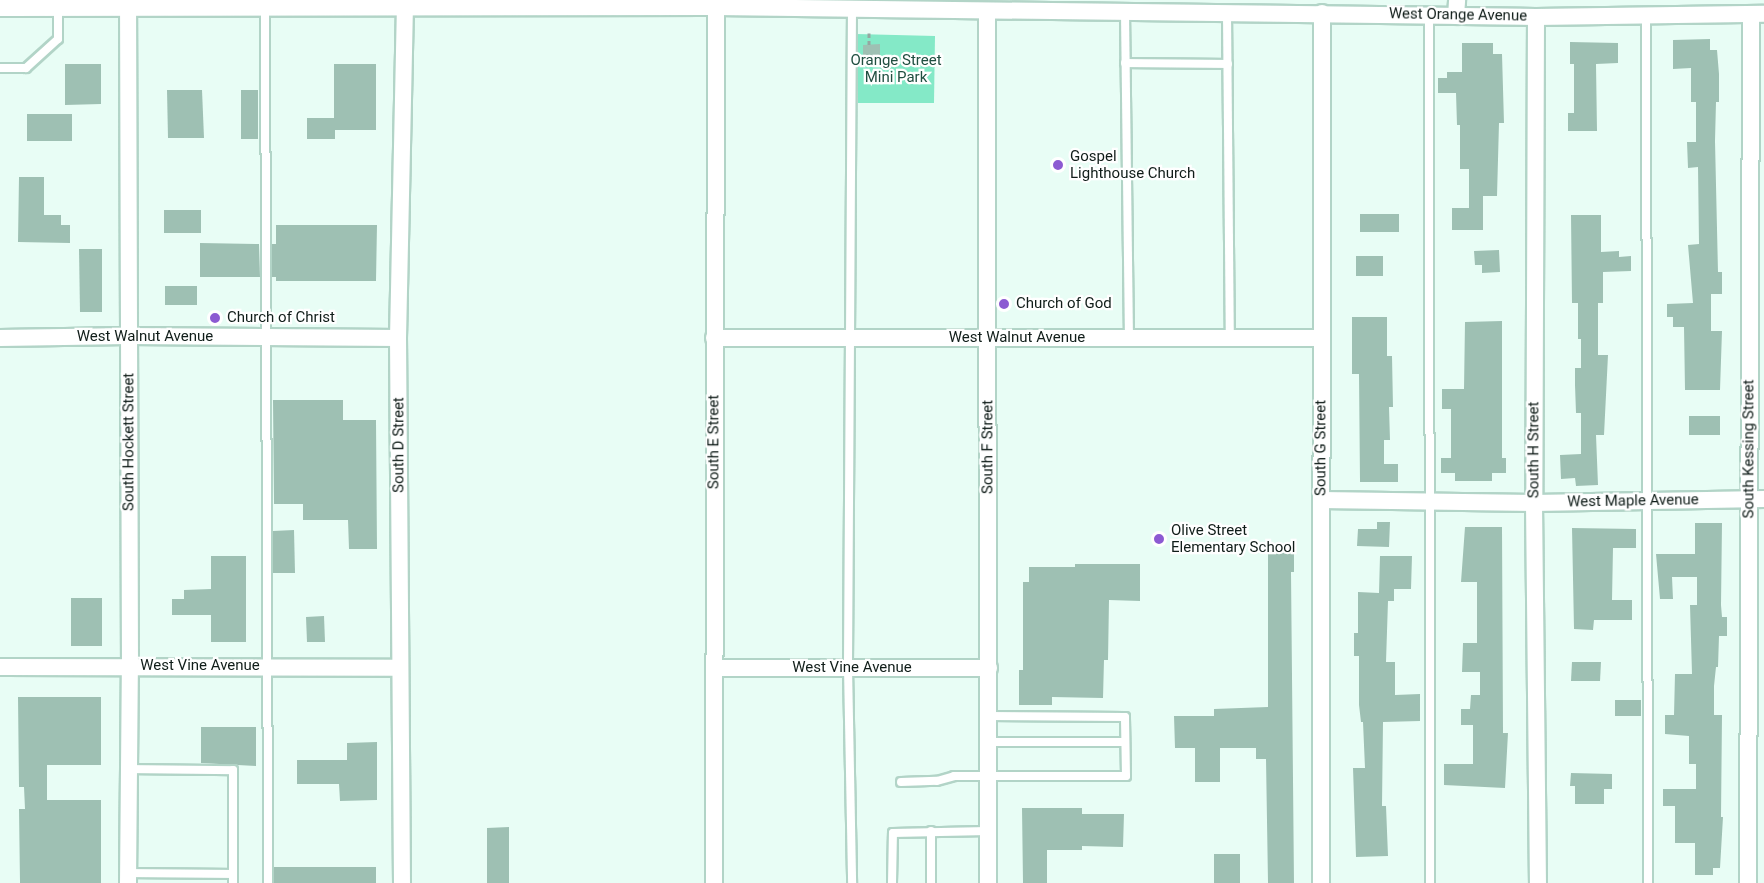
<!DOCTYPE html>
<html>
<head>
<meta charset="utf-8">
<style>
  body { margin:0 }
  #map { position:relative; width:1764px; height:883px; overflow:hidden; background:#e8fdf5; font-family:Roboto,sans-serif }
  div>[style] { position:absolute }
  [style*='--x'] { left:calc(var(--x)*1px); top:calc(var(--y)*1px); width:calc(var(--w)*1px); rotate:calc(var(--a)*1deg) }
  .green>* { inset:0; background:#84e9c7 }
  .building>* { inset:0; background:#9ec0b3 }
  .path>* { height:3px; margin-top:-1.5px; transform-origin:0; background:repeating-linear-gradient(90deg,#95a7a1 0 4.5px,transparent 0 7.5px) }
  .roads { filter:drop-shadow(2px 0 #b2d4c7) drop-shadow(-2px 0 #b2d4c7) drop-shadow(0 2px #b2d4c7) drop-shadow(0 -2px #b2d4c7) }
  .service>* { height:8px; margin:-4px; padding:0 4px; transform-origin:4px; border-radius:4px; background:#fff }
  .minor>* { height:16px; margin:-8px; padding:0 8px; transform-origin:8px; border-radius:8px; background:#fff }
  .dots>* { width:16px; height:16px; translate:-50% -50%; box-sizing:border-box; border:3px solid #fff; border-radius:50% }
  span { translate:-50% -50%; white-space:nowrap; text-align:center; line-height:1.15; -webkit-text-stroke:4.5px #fff; paint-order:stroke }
  .street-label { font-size:15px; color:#101d19 }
  .park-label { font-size:15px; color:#204f41 }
  .poi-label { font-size:15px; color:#101d19 }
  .left { translate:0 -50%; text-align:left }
</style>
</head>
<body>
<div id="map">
  <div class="green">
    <div style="clip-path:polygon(856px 34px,935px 36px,934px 103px,858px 103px)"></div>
  </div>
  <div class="building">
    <div style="clip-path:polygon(1710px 39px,1710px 50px,1717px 50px,1719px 74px,1719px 102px,1716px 102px,1715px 141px,1718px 272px,1722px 272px,1722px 294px,1711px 294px,1711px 331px,1722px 331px,1720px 390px,1685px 390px,1684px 327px,1673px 327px,1673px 317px,1667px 317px,1667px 304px,1693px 303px,1688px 245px,1699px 244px,1698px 167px,1688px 168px,1687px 142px,1696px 142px,1696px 102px,1691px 102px,1691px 68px,1673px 69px,1673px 40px)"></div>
    <div style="clip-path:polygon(1570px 42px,1618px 43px,1618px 63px,1596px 64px,1597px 131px,1568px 131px,1568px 113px,1574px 113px,1574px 64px,1570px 64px)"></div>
    <div style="clip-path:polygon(1462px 43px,1493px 43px,1493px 54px,1502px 54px,1504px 123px,1499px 123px,1497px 196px,1483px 196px,1483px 230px,1452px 230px,1452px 208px,1469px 208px,1469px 169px,1460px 169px,1460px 125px,1457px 125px,1456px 93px,1438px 93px,1438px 78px,1447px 78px,1447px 72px,1462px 72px)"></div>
    <div style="clip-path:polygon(880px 44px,880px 58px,863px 59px,863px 45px)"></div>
    <div style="clip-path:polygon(65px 64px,101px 64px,101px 104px,65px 105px)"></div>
    <div style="clip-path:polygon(334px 64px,376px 64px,376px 130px,335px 130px,335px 139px,307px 139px,307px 118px,334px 118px)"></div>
    <div style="clip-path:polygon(167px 90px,202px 90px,204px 138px,168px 138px)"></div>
    <div style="clip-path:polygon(241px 90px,258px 90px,258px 139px,241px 139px)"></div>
    <div style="clip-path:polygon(27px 114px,72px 114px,72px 141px,27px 141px)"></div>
    <div style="clip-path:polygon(19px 177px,44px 177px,44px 215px,61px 215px,61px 225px,70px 225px,70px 243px,18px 242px)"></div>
    <div style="clip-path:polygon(164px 210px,201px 210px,201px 233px,164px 233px)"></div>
    <div style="clip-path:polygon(1360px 214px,1399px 214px,1399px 232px,1360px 232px)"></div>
    <div style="clip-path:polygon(1571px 215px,1601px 215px,1601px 252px,1619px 251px,1619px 257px,1631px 256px,1631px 271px,1603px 272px,1603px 303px,1598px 303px,1598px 355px,1608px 355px,1604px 435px,1596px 435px,1598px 485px,1576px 486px,1575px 478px,1561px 479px,1560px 455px,1581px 454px,1581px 413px,1576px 413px,1575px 385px,1575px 368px,1581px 368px,1581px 339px,1578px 339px,1578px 303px,1572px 303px)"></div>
    <div style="clip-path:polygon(276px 225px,377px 225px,376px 281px,276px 281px,276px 277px,272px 277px,272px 244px,276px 244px)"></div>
    <div style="clip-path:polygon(200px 243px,259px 244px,260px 277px,200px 277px)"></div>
    <div style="clip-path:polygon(79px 249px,102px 249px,102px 312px,80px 312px)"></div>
    <div style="clip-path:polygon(1499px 250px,1500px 272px,1482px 273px,1482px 265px,1475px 265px,1474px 251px)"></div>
    <div style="clip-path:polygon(1356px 256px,1383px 256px,1383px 276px,1356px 276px)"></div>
    <div style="clip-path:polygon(165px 286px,197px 286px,197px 305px,165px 305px)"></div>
    <div style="clip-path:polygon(1352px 317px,1387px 317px,1387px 356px,1392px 356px,1393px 407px,1389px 407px,1390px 440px,1384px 440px,1384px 464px,1398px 464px,1398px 482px,1360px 482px,1359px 374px,1352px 374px)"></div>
    <div style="clip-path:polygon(1502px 321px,1502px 458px,1506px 458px,1506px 473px,1492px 473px,1492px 481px,1455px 481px,1455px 473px,1441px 473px,1441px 458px,1451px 458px,1451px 409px,1442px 409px,1442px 389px,1464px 389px,1465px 322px)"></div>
    <div style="clip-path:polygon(273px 400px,343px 400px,343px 420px,376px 420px,377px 549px,349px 549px,348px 520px,303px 520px,303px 504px,274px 504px)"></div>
    <div style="clip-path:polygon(1689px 416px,1720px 416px,1720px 435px,1689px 435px)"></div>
    <div style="clip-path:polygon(1377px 522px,1390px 522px,1389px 547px,1357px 546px,1358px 529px,1377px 529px)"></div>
    <div style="clip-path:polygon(1695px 523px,1722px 523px,1721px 605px,1722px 617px,1727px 617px,1727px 636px,1719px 636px,1718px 667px,1716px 667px,1714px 686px,1714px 715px,1722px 715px,1721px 817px,1723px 817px,1720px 868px,1713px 868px,1713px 875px,1695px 875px,1695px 843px,1675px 843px,1675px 806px,1663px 806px,1663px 789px,1696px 789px,1696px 764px,1689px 764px,1689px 736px,1665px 734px,1665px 715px,1674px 715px,1675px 674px,1692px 674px,1690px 605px,1697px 605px,1697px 577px,1672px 577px,1673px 599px,1660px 599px,1656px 554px,1695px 554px)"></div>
    <div style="clip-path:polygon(1465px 527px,1502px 527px,1503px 733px,1508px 733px,1505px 788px,1444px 785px,1444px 764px,1473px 764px,1473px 725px,1461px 725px,1461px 709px,1470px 709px,1471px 695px,1480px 695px,1480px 672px,1462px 672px,1463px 643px,1477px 643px,1477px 582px,1461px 582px)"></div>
    <div style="clip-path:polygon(1572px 528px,1636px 529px,1636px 548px,1613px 548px,1612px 600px,1632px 600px,1632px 620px,1594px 620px,1593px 630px,1574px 629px)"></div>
    <div style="clip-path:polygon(294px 530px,295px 573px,273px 573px,273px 531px)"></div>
    <div style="clip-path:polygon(1268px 547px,1294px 547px,1294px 572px,1291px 572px,1294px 883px,1268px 883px,1266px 759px,1256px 759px,1256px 748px,1220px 748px,1220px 782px,1195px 782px,1195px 748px,1175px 748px,1174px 716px,1214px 716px,1214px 709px,1268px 707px)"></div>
    <div style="clip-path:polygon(211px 556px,246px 556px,246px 642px,211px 642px,211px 615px,172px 615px,172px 599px,184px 599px,184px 590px,211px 589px)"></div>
    <div style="clip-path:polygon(1380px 556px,1412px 556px,1411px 589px,1394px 589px,1394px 601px,1388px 601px,1386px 662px,1395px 662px,1395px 695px,1420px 694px,1420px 721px,1383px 722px,1382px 806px,1386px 806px,1388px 856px,1356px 857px,1353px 768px,1365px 768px,1363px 722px,1361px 722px,1359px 705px,1359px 656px,1354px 656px,1354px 633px,1358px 633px,1358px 592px,1379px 593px)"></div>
    <div style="clip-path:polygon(1075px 564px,1140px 564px,1140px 601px,1109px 600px,1108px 660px,1104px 660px,1103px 698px,1052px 697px,1052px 705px,1019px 705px,1019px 670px,1023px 670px,1023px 582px,1029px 582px,1029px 567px,1075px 567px)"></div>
    <div style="clip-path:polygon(71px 598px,102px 598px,102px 646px,71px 646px)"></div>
    <div style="clip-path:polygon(324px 616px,325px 642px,307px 642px,306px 617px)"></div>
    <div style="clip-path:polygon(1572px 662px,1601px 662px,1600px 681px,1571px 681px)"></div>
    <div style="clip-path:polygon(18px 697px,101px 697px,101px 765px,47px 765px,47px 800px,101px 800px,101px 883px,20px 883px,19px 809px,25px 809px,24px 787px,19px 787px)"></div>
    <div style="clip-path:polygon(1615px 700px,1641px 700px,1641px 716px,1615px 716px)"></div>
    <div style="clip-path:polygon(201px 727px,256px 727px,256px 766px,201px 763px)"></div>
    <div style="clip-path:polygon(377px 742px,377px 800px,340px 801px,339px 784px,297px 784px,297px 760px,347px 760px,347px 743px)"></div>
    <div style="clip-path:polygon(1571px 773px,1612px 774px,1612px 789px,1604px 789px,1604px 804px,1575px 804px,1575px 786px,1570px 786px)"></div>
    <div style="clip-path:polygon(1022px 808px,1082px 808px,1082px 814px,1124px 814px,1123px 847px,1082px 846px,1082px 850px,1047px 850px,1047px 883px,1023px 883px)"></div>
    <div style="clip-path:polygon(509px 827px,509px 883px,487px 883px,487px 828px)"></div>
    <div style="clip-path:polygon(1214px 854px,1240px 854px,1240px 883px,1214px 883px)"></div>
    <div style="clip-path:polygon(274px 867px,376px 867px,376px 883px,274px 883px)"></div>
  </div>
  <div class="path">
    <div style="--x:869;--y:33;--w:12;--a:90"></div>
  </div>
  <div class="roads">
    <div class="service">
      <div style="--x:265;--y:8;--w:875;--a:89.8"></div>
      <div style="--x:852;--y:9;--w:659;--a:90.35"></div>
      <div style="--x:848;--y:668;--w:215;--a:88.9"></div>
      <div style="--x:1125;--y:13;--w:325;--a:89.3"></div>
      <div style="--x:1227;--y:14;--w:324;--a:89.5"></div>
      <div style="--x:1646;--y:14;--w:869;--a:89.87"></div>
      <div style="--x:1429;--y:15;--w:868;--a:89.93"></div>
      <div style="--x:1125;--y:63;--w:103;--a:0.6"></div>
      <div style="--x:0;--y:68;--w:26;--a:0"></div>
      <div style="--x:26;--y:68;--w:43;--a:-42.2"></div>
      <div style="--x:58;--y:39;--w:31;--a:-90"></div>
      <div style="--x:988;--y:742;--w:137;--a:0"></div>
      <div style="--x:129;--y:769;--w:104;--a:0.6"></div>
      <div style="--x:233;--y:770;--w:113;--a:90"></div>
      <div style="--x:901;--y:782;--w:36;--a:-2"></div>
      <div style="--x:937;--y:781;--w:18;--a:-16"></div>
      <div style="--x:954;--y:776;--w:172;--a:0"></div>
      <div style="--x:1126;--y:776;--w:59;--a:-91"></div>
      <div style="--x:1125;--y:717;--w:136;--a:-179.6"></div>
      <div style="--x:128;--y:873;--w:105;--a:0.5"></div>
      <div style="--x:892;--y:883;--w:50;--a:-88.9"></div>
      <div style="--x:893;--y:833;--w:95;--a:-1.2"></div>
      <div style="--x:931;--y:883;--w:52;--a:-90"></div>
    </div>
    <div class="minor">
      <div style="--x:0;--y:8;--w:716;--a:-0.08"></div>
      <div style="--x:716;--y:7;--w:820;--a:0.7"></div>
      <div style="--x:1536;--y:17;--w:228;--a:-0.8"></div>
      <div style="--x:987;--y:11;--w:872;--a:89.93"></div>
      <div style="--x:1456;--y:16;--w:16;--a:-86"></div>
      <div style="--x:1536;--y:17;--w:486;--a:90.2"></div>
      <div style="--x:1534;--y:503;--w:380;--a:89.4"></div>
      <div style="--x:0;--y:338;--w:128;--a:-0.9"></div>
      <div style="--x:128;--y:336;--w:270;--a:0.4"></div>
      <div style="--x:714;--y:338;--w:607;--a:0"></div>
      <div style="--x:1321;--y:500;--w:213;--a:0.8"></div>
      <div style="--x:1534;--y:503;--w:230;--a:-1"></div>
      <div style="--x:0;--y:667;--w:400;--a:0.1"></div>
      <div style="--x:716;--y:668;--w:273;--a:0"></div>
      <div style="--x:128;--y:883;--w:217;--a:-89.5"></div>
      <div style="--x:130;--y:666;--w:666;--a:-90.17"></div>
      <div style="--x:402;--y:883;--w:545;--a:-90.42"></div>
      <div style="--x:398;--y:338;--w:331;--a:-88.8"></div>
      <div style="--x:714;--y:883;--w:883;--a:-89.87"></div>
      <div style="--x:1321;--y:883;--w:870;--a:-89.93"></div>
      <div style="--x:1748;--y:883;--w:869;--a:-89.8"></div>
    </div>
  </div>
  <div class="dots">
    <div style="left:1058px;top:165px;background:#8c5ad2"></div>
    <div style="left:1004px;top:304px;background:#8c5ad2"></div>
    <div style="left:215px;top:318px;background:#8c5ad2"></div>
    <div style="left:1159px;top:539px;background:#8c5ad2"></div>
  </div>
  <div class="street-label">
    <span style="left:1458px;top:15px;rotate:1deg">West Orange Avenue</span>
    <span style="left:145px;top:337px">West Walnut Avenue</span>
    <span style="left:1017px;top:338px">West Walnut Avenue</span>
    <span style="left:129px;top:442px;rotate:-90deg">South Hockett Street</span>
    <span style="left:714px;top:442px;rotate:-90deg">South E Street</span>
    <span style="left:399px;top:445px;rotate:-90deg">South D Street</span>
    <span style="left:988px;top:447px;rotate:-90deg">South F Street</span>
    <span style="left:1321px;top:448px;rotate:-90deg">South G Street</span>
    <span style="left:1749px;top:449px;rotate:-90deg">South Kessing Street</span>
    <span style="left:1534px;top:450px;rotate:-90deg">South H Street</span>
    <span style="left:1633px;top:501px;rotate:-1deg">West Maple Avenue</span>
    <span style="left:200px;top:666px">West Vine Avenue</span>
    <span style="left:852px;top:668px">West Vine Avenue</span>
  </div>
  <div class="park-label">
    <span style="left:896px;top:69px">Orange Street<br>Mini Park</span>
  </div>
  <div class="poi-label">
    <span class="left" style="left:1070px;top:165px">Gospel<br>Lighthouse Church</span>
    <span class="left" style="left:1016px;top:304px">Church of God</span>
    <span class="left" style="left:227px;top:318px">Church of Christ</span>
    <span class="left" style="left:1171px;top:539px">Olive Street<br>Elementary School</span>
  </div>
</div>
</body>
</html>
